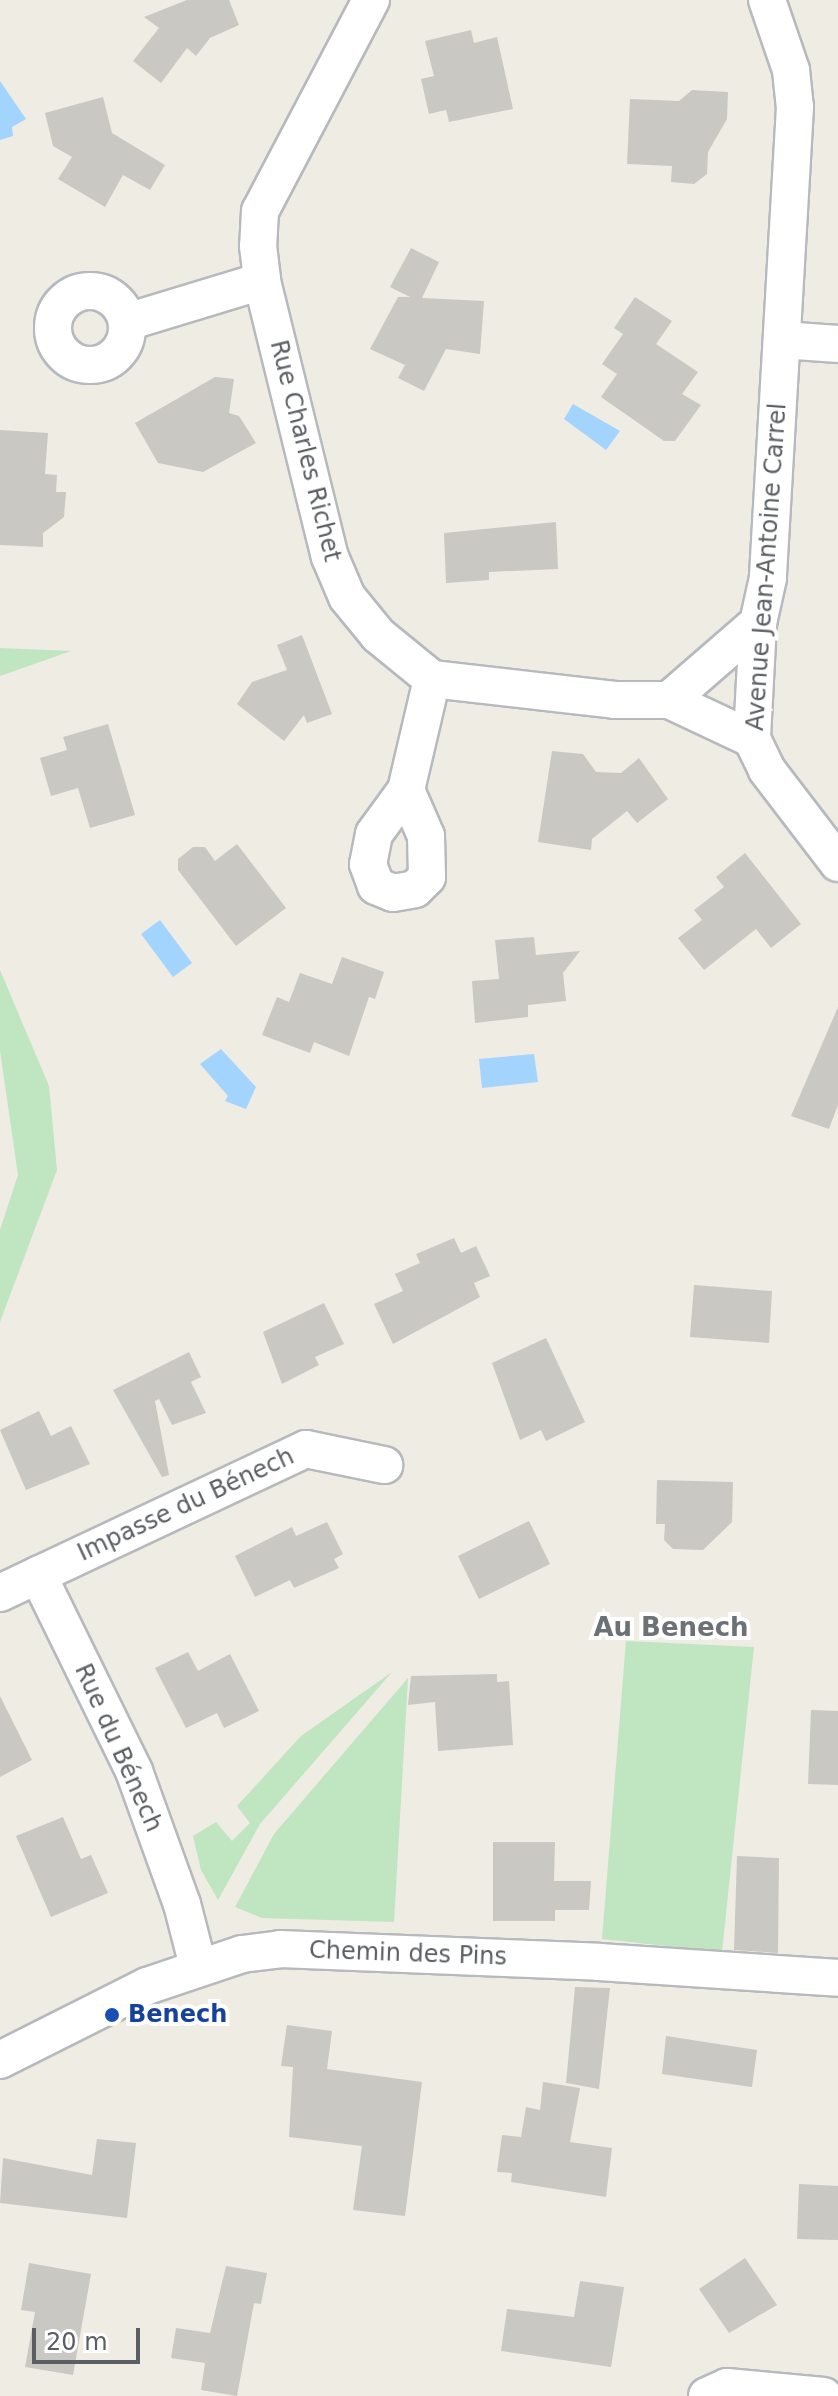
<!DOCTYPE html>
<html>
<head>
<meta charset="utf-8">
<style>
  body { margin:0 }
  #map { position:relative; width:838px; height:2396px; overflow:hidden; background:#eeece3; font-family:"DejaVu Sans",sans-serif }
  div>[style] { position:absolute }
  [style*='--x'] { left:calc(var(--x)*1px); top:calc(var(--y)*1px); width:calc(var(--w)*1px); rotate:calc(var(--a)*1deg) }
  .green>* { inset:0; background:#c0e5c1 }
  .water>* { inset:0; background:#a3d4fe }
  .building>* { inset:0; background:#cac8c2 }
  .roads { filter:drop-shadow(2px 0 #b6b9bd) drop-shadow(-2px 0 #b6b9bd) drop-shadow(0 2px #b6b9bd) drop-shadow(0 -2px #b6b9bd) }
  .minor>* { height:36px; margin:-18px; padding:0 18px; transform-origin:18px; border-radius:18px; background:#fff }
  .minor>.ring { margin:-18px; padding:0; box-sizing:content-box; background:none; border:36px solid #fff; border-radius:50% }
  .dots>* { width:22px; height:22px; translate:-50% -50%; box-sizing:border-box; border:4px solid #fff; border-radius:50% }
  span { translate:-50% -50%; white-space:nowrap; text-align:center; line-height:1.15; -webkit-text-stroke:8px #fff; paint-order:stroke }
  .street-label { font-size:24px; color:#5b5f64 }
  .transit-label { font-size:24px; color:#164399; font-weight:700 }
  .left { translate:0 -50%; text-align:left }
  .neighbourhood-label { font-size:26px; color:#6c7176; font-weight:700 }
  .scale { position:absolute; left:32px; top:2328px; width:108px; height:36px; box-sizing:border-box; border:4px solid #5b5f64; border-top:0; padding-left:10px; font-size:24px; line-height:28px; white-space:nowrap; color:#5b5f64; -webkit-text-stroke:6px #fff; paint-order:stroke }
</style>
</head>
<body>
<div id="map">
  <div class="green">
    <div style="clip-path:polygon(0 648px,71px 651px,0 676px)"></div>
    <div style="clip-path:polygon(0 970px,49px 1086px,57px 1170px,0 1322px,0 1230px,18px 1175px,0 1051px)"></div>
    <div style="clip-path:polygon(626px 1641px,754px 1647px,722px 1952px,602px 1939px)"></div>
    <div style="clip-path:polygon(392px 1672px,260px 1824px,218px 1900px,201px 1870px,193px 1836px,216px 1822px,232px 1841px,250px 1823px,237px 1806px,301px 1736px)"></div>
    <div style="clip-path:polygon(408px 1678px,394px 1922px,262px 1918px,235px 1907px,274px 1834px)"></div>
  </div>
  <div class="water">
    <div style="clip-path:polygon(0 81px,26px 119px,12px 127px,13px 136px,0 140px)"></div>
    <div style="clip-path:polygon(573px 404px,620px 431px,606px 450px,564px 419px)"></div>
    <div style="clip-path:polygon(160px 920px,192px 963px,173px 977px,141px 934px)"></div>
    <div style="clip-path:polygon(221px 1049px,256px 1087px,246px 1109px,225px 1101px,228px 1096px,200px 1064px)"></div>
    <div style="clip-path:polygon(534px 1054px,538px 1082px,482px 1088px,479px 1059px)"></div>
  </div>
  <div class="building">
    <div style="clip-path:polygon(187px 0,229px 0,239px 25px,210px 38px,196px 56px,187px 48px,161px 83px,133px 61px,159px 28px,144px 17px)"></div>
    <div style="clip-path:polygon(471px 30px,474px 43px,497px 37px,513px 109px,449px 122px,446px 110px,429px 114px,421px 79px,434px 76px,425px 41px)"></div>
    <div style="clip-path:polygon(692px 90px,728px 92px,727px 119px,708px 152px,707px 174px,694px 184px,671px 182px,672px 166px,627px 164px,630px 99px,679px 101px)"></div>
    <div style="clip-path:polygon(103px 97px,112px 133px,165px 165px,150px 190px,123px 175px,105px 207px,58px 179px,72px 157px,53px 146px,45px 113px)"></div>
    <div style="clip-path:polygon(411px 248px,439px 262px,422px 298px,484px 301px,480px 354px,446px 349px,424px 391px,398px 378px,405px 365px,370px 349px,398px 297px,410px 297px,390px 287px)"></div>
    <div style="clip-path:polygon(635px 297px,672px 321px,656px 344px,698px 372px,682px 394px,701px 405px,675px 441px,664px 441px,601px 397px,617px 374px,602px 364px,623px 334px,614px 328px)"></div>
    <div style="clip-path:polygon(215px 377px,234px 379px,229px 413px,239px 416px,256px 443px,203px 472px,158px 463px,135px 423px)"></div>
    <div style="clip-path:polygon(0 430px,48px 433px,45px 474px,57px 475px,56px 492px,66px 492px,64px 517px,43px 533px,43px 547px,0 545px)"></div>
    <div style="clip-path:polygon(556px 522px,558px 569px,489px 572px,489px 580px,446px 583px,444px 533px)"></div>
    <div style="clip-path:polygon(302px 635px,332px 714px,307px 723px,304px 715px,284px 741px,237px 704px,252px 682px,287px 670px,277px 645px)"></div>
    <div style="clip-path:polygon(108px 724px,135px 815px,90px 828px,78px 788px,51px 796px,40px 758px,67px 750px,63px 737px)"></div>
    <div style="clip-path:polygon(552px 751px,583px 754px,596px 772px,621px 773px,639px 758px,668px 799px,637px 823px,627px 811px,592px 839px,591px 850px,538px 842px)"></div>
    <div style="clip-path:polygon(237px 844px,286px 908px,236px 946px,178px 870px,178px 859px,193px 847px,205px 847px,215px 861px)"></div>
    <div style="clip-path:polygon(745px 853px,801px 924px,771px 948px,756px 929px,704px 970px,678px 938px,702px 920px,694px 910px,724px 887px,716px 877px)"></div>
    <div style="clip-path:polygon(534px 937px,536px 955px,580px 951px,563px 973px,566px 1001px,528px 1005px,528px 1017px,475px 1023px,472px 981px,499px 979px,495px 940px)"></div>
    <div style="clip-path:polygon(342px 957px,384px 972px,375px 999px,369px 997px,349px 1056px,314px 1042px,310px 1053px,262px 1035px,277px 997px,289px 1002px,300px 973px,332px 984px)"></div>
    <div style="clip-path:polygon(838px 1007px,838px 1105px,829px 1129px,791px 1116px)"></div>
    <div style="clip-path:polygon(454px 1238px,461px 1253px,476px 1246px,490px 1276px,474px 1283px,480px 1297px,393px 1344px,374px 1304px,403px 1291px,395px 1274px,420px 1263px,416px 1254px)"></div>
    <div style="clip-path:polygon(694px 1285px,772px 1291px,769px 1343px,690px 1337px)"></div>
    <div style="clip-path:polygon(324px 1303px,344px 1344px,315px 1357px,319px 1365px,282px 1384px,263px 1332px)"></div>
    <div style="clip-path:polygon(546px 1338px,585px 1422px,546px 1441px,541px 1430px,520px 1440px,492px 1363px)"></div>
    <div style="clip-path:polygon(189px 1352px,201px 1377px,191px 1382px,206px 1413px,172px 1425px,159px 1399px,155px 1401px,169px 1475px,162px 1477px,113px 1390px)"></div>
    <div style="clip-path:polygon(39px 1411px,51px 1436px,71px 1426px,90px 1464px,26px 1490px,0 1430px)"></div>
    <div style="clip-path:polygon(657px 1480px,733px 1482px,732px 1522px,703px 1550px,673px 1549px,664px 1540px,665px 1524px,656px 1524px)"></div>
    <div style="clip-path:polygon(529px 1521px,550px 1564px,479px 1599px,458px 1556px)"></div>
    <div style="clip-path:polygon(327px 1522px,343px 1554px,334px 1559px,339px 1568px,294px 1588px,290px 1580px,255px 1597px,235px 1556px,292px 1527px,296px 1536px)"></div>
    <div style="clip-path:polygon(188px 1652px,198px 1671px,230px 1654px,259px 1711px,224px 1728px,217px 1713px,186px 1728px,155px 1668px)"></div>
    <div style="clip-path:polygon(497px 1674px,497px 1682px,509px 1681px,513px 1745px,438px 1751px,435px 1702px,408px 1705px,411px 1676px)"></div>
    <div style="clip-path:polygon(0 1696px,32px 1760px,0 1777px)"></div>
    <div style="clip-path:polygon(811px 1710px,838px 1711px,838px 1785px,808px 1784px)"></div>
    <div style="clip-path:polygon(63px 1817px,81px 1859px,91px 1855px,108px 1893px,51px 1917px,16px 1836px)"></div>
    <div style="clip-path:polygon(493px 1842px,555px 1842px,554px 1881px,591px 1881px,589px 1910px,555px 1910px,555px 1921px,493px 1921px)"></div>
    <div style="clip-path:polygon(737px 1856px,779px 1858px,778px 1953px,734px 1950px)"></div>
    <div style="clip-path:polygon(575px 1987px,610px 1988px,599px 2089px,566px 2083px)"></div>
    <div style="clip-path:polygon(287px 2025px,332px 2031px,327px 2069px,422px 2082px,405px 2216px,353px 2210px,362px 2146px,289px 2137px,293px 2067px,281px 2066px)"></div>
    <div style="clip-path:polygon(666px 2036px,757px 2050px,752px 2087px,662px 2074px)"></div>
    <div style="clip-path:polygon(543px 2082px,580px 2088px,570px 2142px,612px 2148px,606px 2197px,511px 2182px,512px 2173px,497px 2172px,502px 2135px,521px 2137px,526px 2107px,540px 2110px)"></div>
    <div style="clip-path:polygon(97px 2139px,136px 2143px,127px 2218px,0 2203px,3px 2158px,92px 2175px)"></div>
    <div style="clip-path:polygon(799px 2184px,838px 2186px,838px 2240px,797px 2239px)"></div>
    <div style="clip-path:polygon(745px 2258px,777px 2305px,729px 2333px,699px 2289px)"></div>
    <div style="clip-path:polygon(29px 2263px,91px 2274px,73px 2375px,25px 2367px,35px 2312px,21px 2310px)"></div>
    <div style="clip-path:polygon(226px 2266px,267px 2273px,261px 2304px,254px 2303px,237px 2396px,201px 2390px,205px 2363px,171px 2358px,176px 2328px,210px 2333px)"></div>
    <div style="clip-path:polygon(580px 2281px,624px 2287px,611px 2367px,501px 2351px,507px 2309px,574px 2317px)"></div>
  </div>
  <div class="roads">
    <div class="minor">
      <div style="--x:371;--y:0;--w:238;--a:117.7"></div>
      <div style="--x:260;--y:211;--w:35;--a:93"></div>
      <div style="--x:258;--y:246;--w:35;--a:83"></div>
      <div style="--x:262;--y:281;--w:284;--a:76.2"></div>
      <div style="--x:330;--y:557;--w:43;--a:67"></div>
      <div style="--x:347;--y:597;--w:49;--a:50.8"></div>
      <div style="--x:378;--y:635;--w:70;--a:39.2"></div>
      <div style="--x:432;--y:679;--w:184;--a:6.5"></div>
      <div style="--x:615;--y:700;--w:54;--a:0"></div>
      <div style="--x:669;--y:700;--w:92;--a:25.2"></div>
      <div style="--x:767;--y:0;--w:74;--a:71.1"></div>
      <div style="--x:791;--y:70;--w:37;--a:84"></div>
      <div style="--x:795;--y:107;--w:472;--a:93.3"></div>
      <div style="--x:768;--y:578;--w:46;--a:102.5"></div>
      <div style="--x:758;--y:623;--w:116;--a:93"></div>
      <div style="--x:752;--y:739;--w:34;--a:64"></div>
      <div style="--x:767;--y:770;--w:117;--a:52.6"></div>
      <div class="ring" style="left:53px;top:291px;width:38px;height:38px"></div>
      <div style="--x:127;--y:322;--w:141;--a:-16.9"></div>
      <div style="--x:782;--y:340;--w:56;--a:4.1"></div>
      <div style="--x:669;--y:700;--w:118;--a:-40.9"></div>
      <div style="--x:406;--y:790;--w:54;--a:126"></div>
      <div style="--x:374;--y:834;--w:31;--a:101"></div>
      <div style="--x:368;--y:864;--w:23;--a:70"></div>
      <div style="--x:376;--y:886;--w:18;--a:22"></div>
      <div style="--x:393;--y:893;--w:22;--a:-10"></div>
      <div style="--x:415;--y:889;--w:17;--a:-45"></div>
      <div style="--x:427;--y:877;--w:41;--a:-91.4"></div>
      <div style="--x:426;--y:836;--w:50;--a:-113.5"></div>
      <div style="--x:406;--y:790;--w:114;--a:-76.8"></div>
      <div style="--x:38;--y:1575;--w:296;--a:-25.2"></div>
      <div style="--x:306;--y:1449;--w:80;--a:11.6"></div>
      <div style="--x:0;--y:1593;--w:42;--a:-25.3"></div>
      <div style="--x:38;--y:1575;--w:218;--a:63.9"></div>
      <div style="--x:134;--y:1771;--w:141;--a:70.2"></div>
      <div style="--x:182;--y:1904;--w:64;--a:75.5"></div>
      <div style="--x:0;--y:2060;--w:165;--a:-26.7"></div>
      <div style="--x:147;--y:1986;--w:100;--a:-18.6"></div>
      <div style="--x:242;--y:1954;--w:38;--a:-7"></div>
      <div style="--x:280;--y:1949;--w:319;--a:2.3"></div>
      <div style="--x:599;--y:1962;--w:240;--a:3.8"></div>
      <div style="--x:707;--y:2396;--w:22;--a:-24"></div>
      <div style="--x:727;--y:2387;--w:97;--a:5.3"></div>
    </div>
  </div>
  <div class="dots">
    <div style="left:112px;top:2015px;background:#1a4fb4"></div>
  </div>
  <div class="street-label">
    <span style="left:305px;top:451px;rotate:76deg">Rue Charles Richet</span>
    <span style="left:767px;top:567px;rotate:-86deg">Avenue Jean-Antoine Carrel</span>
    <span style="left:186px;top:1505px;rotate:-25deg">Impasse du Bénech</span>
    <span style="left:118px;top:1748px;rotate:66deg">Rue du Bénech</span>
    <span style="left:408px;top:1954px;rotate:2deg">Chemin des Pins</span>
  </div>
  <div class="transit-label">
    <span class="left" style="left:128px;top:2015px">Benech</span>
  </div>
  <div class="neighbourhood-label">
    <span style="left:671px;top:1628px">Au Benech</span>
  </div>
  <div class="scale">20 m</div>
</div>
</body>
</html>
